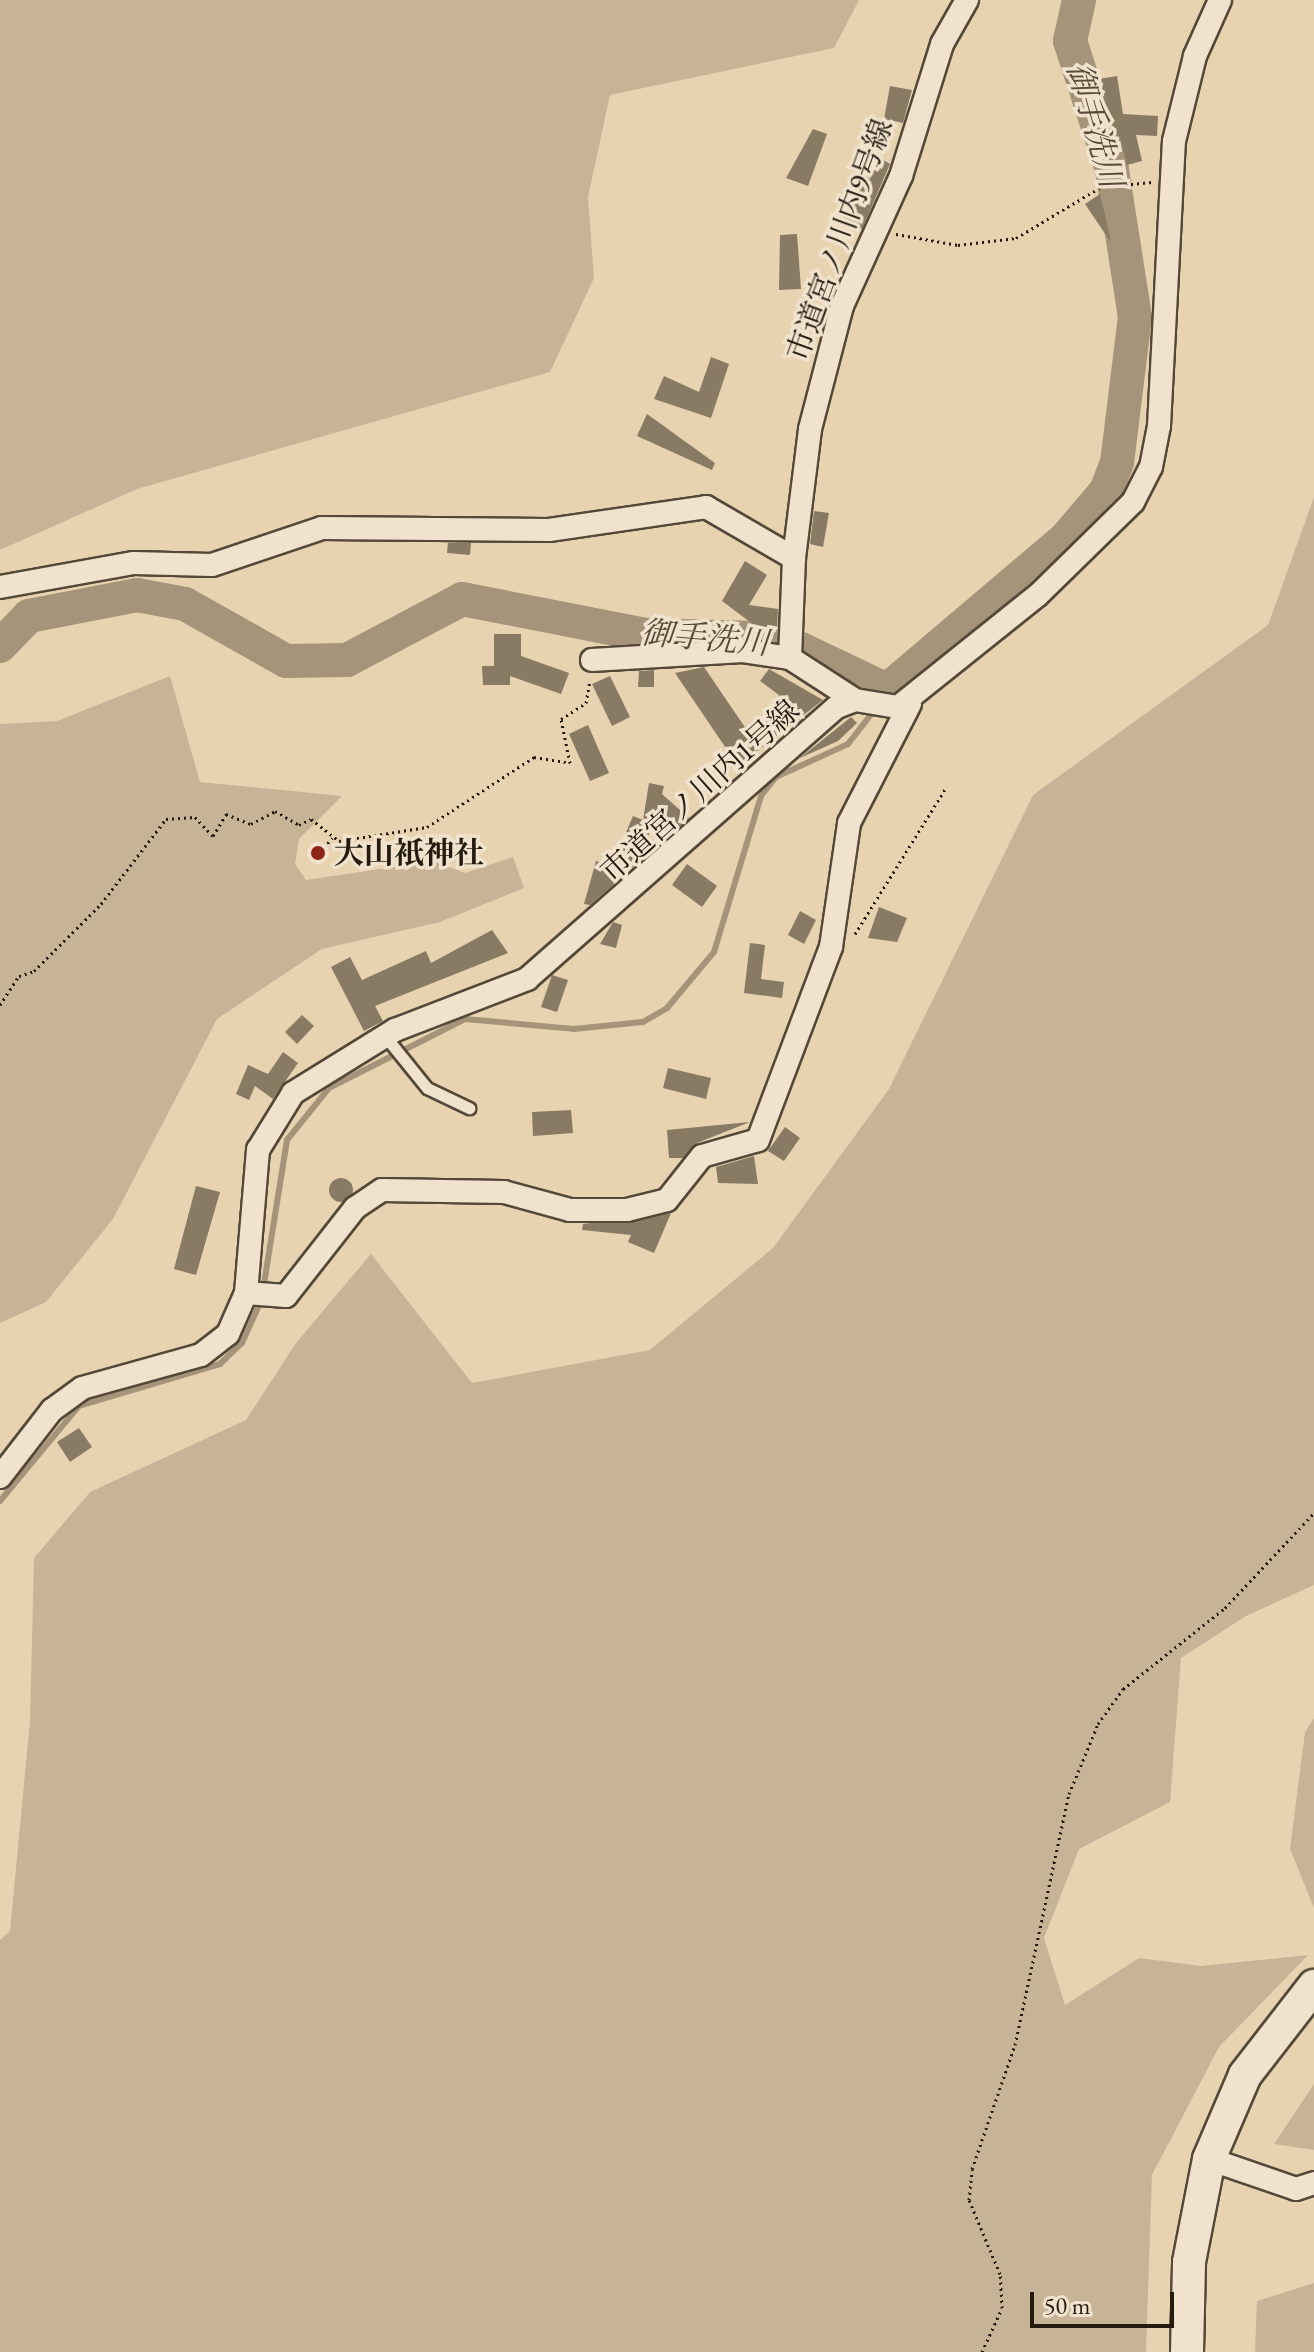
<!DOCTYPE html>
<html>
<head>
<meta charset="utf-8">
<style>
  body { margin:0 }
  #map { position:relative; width:1314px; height:2352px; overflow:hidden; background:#e8d3b1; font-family:"EB Garamond","Noto Serif JP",serif }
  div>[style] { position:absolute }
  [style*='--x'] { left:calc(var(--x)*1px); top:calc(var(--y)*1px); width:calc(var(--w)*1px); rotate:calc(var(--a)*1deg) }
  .green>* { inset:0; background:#c7b496 }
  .stream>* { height:6px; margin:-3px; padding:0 3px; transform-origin:3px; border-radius:3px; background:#a5947a }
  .river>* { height:34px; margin:-17px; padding:0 17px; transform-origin:17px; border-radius:17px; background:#a5947a }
  .building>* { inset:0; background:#897a64 }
  .round { border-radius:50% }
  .path>* { height:3px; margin-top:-1.5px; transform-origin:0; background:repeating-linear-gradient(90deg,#231a10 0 2px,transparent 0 6px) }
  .roads { filter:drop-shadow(2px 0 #544838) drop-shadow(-2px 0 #544838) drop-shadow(0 2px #544838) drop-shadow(0 -2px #544838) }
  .service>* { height:11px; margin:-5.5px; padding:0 5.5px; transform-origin:5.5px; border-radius:5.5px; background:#f0e2cc }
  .minor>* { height:22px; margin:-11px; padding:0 11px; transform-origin:11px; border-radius:11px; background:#f0e2cc }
  .secondary>* { height:32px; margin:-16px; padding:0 16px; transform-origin:16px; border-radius:16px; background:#f0e2cc }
  .dots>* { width:22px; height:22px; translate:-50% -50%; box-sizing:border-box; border:4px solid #f0e2cc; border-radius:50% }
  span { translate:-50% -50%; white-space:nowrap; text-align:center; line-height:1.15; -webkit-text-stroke:7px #f0e2cc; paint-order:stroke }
  .street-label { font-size:30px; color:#231a10 }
  .poi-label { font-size:30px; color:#231a10; font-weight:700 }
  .left { translate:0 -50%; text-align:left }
  .water-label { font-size:32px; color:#574b3a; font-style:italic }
  .scale { position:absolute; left:1030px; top:2292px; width:144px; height:36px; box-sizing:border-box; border:4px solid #231a10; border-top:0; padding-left:10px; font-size:24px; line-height:28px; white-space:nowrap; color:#231a10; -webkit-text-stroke:6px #f0e2cc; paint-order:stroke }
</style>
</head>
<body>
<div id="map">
  <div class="green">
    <div style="clip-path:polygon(0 0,859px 0,834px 48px,610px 95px,588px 197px,594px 278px,550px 372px,137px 489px,0 550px)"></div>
    <div style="clip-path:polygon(1314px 497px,1314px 1585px,1246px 1616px,1181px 1658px,1170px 1802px,1079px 1849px,1044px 1938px,1065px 2005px,1139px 1958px,1201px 1966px,1308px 1955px,1219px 2047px,1152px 2175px,1146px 2352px,0 2352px,0 1940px,10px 1931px,30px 1721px,34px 1558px,90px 1492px,246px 1420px,296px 1343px,371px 1254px,472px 1383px,650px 1350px,773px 1248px,889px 1089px,1033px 795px,1268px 625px)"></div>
    <div style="clip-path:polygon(170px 676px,200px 782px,342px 796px,299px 839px,295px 864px,306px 880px,433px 861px,465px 873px,513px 857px,524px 888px,440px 922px,322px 949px,217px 1019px,113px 1219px,46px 1302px,0 1323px,0 724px,57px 721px)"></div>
    <div style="clip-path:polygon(1314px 1718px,1314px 1908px,1290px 1849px,1305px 1732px)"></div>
    <div style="clip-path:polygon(1314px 2084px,1314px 2150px,1274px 2144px)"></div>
    <div style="clip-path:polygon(1314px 2283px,1314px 2352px,1255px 2352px,1257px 2301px)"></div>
  </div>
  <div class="stream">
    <div style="--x:263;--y:1290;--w:152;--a:-80.9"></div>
    <div style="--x:287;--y:1140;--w:67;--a:-51.1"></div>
    <div style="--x:329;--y:1088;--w:153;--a:-26.9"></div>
    <div style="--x:465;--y:1019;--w:109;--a:5.2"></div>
    <div style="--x:574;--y:1029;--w:69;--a:-5.8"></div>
    <div style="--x:643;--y:1022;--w:28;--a:-30"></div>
    <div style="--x:667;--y:1008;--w:73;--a:-50"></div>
    <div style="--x:714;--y:952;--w:163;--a:-73.2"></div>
    <div style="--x:761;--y:796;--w:24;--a:-52"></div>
    <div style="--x:776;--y:777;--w:79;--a:-24.6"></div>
    <div style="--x:848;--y:744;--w:46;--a:-52.1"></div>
    <div style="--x:0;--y:1501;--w:124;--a:-50.3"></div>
    <div style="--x:79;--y:1406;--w:147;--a:-16.6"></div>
    <div style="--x:220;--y:1364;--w:30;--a:-44"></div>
    <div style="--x:242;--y:1343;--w:46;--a:-65.7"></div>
  </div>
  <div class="river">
    <div style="--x:0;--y:646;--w:42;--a:-46"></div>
    <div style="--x:29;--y:616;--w:110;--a:-11"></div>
    <div style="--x:137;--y:595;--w:49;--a:10.6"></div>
    <div style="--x:185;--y:604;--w:116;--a:29.4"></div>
    <div style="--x:286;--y:661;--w:61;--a:-0.9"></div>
    <div style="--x:347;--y:660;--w:130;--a:-27.9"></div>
    <div style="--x:462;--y:599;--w:187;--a:11.1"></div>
    <div style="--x:645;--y:635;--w:112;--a:1.5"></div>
    <div style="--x:757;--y:638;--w:45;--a:14"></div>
    <div style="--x:801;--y:649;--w:95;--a:25.5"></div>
    <div style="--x:887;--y:690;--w:235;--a:-40.3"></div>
    <div style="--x:1066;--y:538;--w:62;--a:-49.6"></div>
    <div style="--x:1106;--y:491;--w:30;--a:-69"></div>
    <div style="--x:1117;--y:463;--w:147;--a:-83"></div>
    <div style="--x:1135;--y:317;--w:149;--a:-98.9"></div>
    <div style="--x:1112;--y:170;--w:136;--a:-108"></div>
    <div style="--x:1070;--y:41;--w:42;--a:-77.6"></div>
  </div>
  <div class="building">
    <div style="clip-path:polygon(1117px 76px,1123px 114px,1158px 116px,1157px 136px,1136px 135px,1142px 161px,1127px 165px,1119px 136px,1110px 138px,1098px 79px)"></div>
    <div style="clip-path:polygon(890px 86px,912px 90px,903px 123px,884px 119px)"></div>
    <div style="clip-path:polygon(813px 129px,827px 134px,808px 186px,786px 178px)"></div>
    <div style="clip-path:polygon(878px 157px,890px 164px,862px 229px,843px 217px)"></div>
    <div style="clip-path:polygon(1100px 194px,1111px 241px,1110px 241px,1085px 204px)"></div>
    <div style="clip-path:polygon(797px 234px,801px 289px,779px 290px,780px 235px)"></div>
    <div style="clip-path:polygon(711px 357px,729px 364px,711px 418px,654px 399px,664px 376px,699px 392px)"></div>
    <div style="clip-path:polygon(647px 414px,715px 463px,712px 470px,637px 436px)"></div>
    <div style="clip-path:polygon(814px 511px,829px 513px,823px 547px,810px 544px)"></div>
    <div style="clip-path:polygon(448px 543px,471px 543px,470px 555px,447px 553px)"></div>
    <div style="clip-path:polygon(745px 561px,767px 575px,749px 605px,778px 609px,777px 630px,758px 628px,722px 601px)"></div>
    <div style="clip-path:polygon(494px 634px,521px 634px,521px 656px,569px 673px,561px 694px,510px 676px,510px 685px,483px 685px,482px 666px,494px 666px)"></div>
    <div style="clip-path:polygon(704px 667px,755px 742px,779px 695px,760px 681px,769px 669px,823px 700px,738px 766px,675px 673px)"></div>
    <div style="clip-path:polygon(654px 670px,654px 687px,638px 687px,639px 671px)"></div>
    <div style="clip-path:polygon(610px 676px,630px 717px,612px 726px,592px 684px)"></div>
    <div style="clip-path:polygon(851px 717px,857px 723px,838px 741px,800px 758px)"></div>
    <div style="clip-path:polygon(588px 725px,609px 773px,590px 781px,569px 734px)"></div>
    <div style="clip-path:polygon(649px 783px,664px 786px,662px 794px,689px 818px,677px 829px,660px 812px,632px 868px,614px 861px,633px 816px,643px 820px)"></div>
    <div style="clip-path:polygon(596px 861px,619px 868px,614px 884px,590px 905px,584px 904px)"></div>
    <div style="clip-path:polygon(687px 864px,717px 886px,702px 907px,672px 885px)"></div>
    <div style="clip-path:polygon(879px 907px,907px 918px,897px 942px,868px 938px)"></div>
    <div style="clip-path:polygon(800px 911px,816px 920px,804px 944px,788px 935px)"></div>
    <div style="clip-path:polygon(613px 922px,622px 925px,616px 948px,600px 944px)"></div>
    <div style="clip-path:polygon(492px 930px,508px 953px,375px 1006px,383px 1021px,364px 1031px,331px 967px,350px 957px,362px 980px,426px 951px,431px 963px)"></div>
    <div style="clip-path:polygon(750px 943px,765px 945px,761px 979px,784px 982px,782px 998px,744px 993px)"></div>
    <div style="clip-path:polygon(552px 975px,568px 980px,557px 1012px,541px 1007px)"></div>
    <div style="clip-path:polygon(302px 1015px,314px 1026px,297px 1044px,285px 1032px)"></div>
    <div style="clip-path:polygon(283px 1052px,298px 1063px,273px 1099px,255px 1086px,249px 1100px,236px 1094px,248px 1065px,268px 1074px)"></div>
    <div style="clip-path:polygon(668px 1068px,711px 1078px,706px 1099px,663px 1088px)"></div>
    <div style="clip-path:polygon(571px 1110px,573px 1133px,533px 1136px,532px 1112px)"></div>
    <div style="clip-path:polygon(750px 1122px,697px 1143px,683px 1158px,669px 1158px,667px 1130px)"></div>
    <div style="clip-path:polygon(785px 1127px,800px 1138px,784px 1161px,768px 1151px)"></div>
    <div style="clip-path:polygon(754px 1156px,758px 1184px,718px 1183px,716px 1167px)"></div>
    <div class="round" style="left:329px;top:1178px;width:24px;height:24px"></div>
    <div style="clip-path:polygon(196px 1186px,220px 1192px,196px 1275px,174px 1269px)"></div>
    <div style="clip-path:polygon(671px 1213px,654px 1253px,628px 1242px,631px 1235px,582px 1230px,583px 1224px)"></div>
    <div style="clip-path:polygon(79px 1428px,92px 1447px,70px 1462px,57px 1442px)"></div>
  </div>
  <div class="path">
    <div style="--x:896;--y:234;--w:63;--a:10.1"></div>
    <div style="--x:958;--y:245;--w:58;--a:-6.9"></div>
    <div style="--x:1016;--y:238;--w:99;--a:-31"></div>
    <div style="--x:1101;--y:187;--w:51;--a:-5.6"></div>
    <div style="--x:324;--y:848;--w:13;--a:-51"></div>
    <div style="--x:855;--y:934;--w:174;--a:-58.1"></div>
    <div style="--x:0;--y:1005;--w:35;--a:-57"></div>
    <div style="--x:19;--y:976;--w:16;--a:-18"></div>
    <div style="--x:34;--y:971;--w:95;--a:-45"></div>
    <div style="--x:101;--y:904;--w:107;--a:-52.6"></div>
    <div style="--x:166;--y:819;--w:29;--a:-4"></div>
    <div style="--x:195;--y:817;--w:26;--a:47"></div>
    <div style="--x:213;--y:836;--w:26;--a:-59"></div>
    <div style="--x:226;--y:814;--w:27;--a:22"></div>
    <div style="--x:251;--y:824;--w:27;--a:-28"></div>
    <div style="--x:275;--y:811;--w:28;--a:30"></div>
    <div style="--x:299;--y:825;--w:13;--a:-27"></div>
    <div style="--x:311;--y:819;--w:36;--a:38"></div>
    <div style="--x:339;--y:841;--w:89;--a:-9"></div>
    <div style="--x:427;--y:827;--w:128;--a:-33.2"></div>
    <div style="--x:534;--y:757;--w:36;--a:9"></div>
    <div style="--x:570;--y:763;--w:45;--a:-101.6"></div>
    <div style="--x:561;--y:719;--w:30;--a:-33"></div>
    <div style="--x:586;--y:703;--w:22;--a:-80"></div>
    <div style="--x:982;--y:2352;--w:48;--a:-65.6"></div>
    <div style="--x:1002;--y:2308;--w:34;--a:-93"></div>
    <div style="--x:1000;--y:2274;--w:80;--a:-112.7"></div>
    <div style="--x:969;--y:2200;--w:31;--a:-84"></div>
    <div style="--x:972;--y:2169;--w:131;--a:-70.9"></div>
    <div style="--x:1015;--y:2045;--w:257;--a:-77.9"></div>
    <div style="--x:1069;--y:1794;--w:76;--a:-67.5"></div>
    <div style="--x:1098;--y:1724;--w:43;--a:-54.5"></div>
    <div style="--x:1123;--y:1689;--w:130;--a:-38.5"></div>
    <div style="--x:1225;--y:1608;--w:130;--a:-46.9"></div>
  </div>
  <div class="roads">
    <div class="service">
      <div style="--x:385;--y:1036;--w:67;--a:51.1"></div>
      <div style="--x:427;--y:1088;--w:47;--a:25.5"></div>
    </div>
    <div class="minor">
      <div style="--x:794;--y:558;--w:130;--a:-82.9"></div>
      <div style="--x:810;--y:429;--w:127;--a:-75.4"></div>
      <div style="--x:842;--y:306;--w:143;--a:-65.6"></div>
      <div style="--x:901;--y:176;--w:138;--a:-72.7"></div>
      <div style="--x:942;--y:44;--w:51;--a:-60.4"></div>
      <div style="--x:0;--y:587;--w:136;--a:-10.2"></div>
      <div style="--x:134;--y:563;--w:78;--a:1.5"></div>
      <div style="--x:212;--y:565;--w:116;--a:-18.6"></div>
      <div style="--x:322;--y:528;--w:227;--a:0.5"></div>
      <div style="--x:549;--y:530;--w:159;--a:-8.3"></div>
      <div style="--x:706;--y:507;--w:102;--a:30.1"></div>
      <div style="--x:794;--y:558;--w:100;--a:92.3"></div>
      <div style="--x:790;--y:658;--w:77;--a:32.9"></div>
      <div style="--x:592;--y:660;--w:151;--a:-3.4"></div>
      <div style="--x:743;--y:651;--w:48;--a:8.5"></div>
      <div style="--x:246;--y:1293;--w:40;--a:4.3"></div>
      <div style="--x:286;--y:1296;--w:112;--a:-51.9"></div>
      <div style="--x:355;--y:1208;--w:32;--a:-34"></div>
      <div style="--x:382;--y:1190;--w:122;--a:0.9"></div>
      <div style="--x:504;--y:1192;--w:68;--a:15.3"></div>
      <div style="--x:570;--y:1210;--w:57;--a:0"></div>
      <div style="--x:627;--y:1210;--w:41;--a:-14"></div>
      <div style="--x:667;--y:1200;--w:56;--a:-51.5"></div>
      <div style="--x:702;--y:1156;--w:58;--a:-15.9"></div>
      <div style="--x:758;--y:1140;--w:206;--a:-69.3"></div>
      <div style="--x:831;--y:947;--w:125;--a:-81.7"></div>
      <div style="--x:849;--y:823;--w:134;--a:-62.9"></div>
      <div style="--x:0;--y:1477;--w:85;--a:-52.2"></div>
      <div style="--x:52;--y:1410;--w:37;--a:-36"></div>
      <div style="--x:82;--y:1388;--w:123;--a:-15.5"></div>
      <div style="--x:201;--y:1355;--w:34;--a:-38"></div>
      <div style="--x:228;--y:1334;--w:45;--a:-66.3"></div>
      <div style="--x:246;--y:1293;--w:144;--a:-85.2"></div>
      <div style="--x:258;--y:1150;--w:67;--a:-58.4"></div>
      <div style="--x:293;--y:1093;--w:120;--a:-31.7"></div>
      <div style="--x:395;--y:1030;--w:142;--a:-21.1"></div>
      <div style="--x:527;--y:979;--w:412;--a:-41.3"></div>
      <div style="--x:837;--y:707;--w:19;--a:-21"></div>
      <div style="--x:855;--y:700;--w:44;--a:9.2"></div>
      <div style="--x:898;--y:707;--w:179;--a:-38.7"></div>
      <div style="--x:1038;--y:595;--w:133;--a:-44.4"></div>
      <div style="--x:1133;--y:502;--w:39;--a:-63"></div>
      <div style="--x:1151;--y:467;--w:42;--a:-79"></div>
      <div style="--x:1159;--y:426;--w:285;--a:-87"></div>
      <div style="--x:1174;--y:141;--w:88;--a:-76.1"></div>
      <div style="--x:1195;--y:56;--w:61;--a:-65.9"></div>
      <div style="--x:1209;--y:2159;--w:92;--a:19"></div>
      <div style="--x:1296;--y:2189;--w:19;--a:-18"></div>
    </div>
    <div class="secondary">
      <div style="--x:1187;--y:2352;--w:90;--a:-88.7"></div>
      <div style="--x:1189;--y:2262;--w:105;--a:-79"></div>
      <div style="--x:1209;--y:2159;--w:91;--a:-66.8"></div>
      <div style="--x:1245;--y:2075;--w:113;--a:-52.2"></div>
    </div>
  </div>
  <div class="dots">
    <div style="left:318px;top:853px;background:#8f2418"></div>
  </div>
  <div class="street-label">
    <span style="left:840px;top:240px;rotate:-70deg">市道宮ノ川内9号線</span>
    <span style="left:700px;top:791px;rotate:-42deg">市道宮ノ川内1号線</span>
  </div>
  <div class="poi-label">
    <span class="left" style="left:334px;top:853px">大山衹神社</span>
  </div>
  <div class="water-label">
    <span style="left:1095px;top:125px;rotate:74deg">御手洗川</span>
    <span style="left:705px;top:638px;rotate:5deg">御手洗川</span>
  </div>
  <div class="scale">50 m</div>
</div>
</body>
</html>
